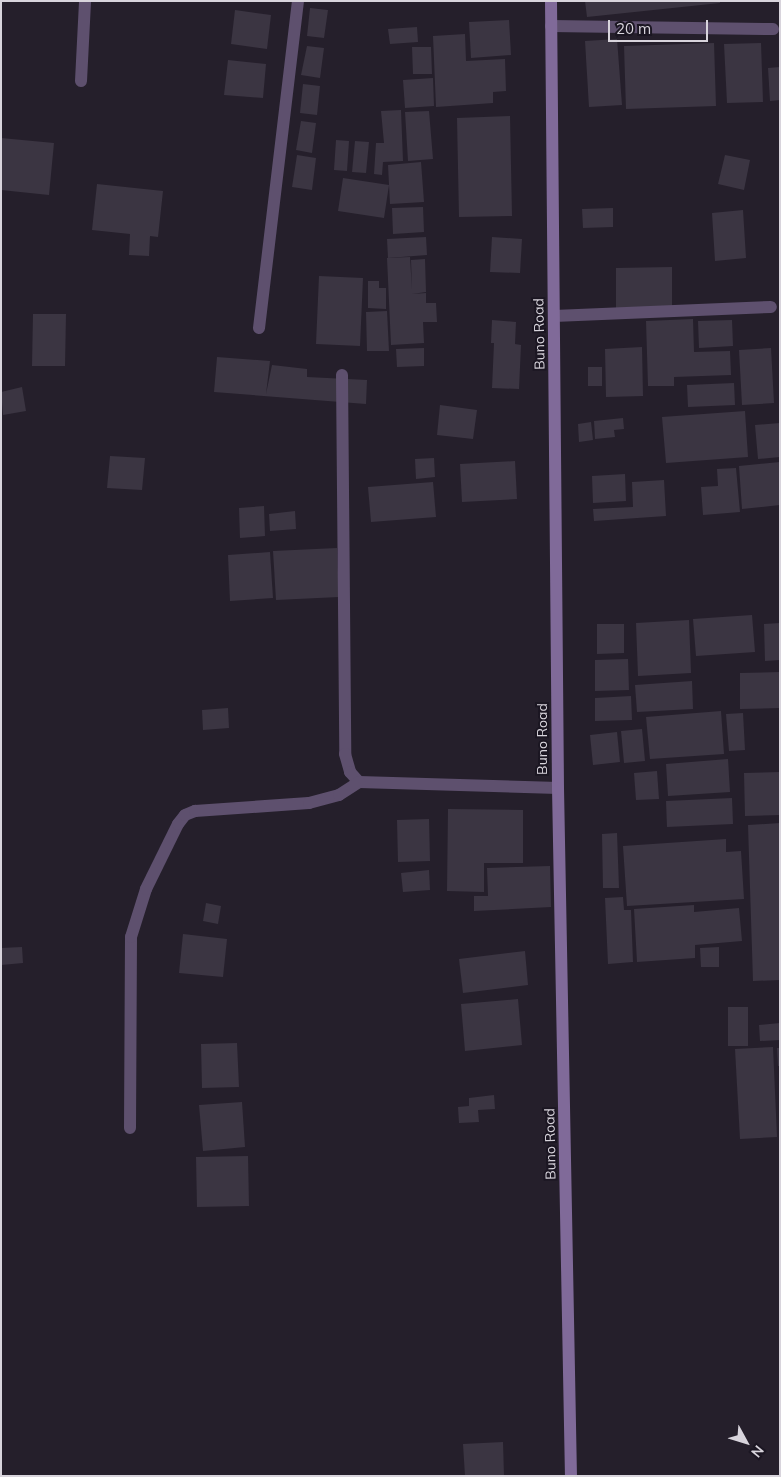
<!DOCTYPE html>
<html>
<head>
<meta charset="utf-8">
<style>
  body { margin:0 }
  #map { position:relative; width:781px; height:1477px; overflow:hidden; background:#251f2b; font-family:Mulish,sans-serif }
  div>[style] { position:absolute }
  [style*='--x'] { left:calc(var(--x)*1px); top:calc(var(--y)*1px); width:calc(var(--w)*1px); rotate:calc(var(--a)*1deg) }
  .building>* { inset:0; background:#3b3542 }
  .lane>* { height:12px; margin:-6px; padding:0 6px; transform-origin:6px; border-radius:6px; background:#5e506e }
  .street>* { height:12px; margin:-6px; padding:0 6px; transform-origin:6px; border-radius:6px; background:#5e506e }
  .secondary>* { height:12px; margin:-6px; padding:0 6px; transform-origin:6px; border-radius:6px; background:#806a99 }
  span { translate:-50% -50%; white-space:nowrap; text-align:center; line-height:1.15; -webkit-text-stroke:4px #1b1622; paint-order:stroke }
  .street-label { font-size:14px; color:#d8d4dc }
  .frame { position:absolute; inset:0; border:2px solid #d8d4dc; pointer-events:none }
  .north { position:absolute; left:721px; top:1417px; width:50px; height:50px; -webkit-text-stroke:4px #1b1622; paint-order:stroke; rotate:129deg; font-size:14px; font-weight:700; line-height:20px; text-align:center; color:#d8d4dc }
  .north::after { content:''; display:block; margin:auto; width:18px; height:22px; background:#d8d4dc; clip-path:polygon(50% 0,100% 100%,50% 72%,0 100%) }
  .scale { position:absolute; left:608px; top:20px; width:100px; height:22px; box-sizing:border-box; border:2px solid #d8d4dc; border-top:0; padding-left:6px; font-size:15px; line-height:18px; white-space:nowrap; color:#d8d4dc; -webkit-text-stroke:4px #1b1622; paint-order:stroke }
</style>
</head>
<body>
<div id="map">
  <div class="building">
    <div style="clip-path:polygon(585px 1px,720px 1px,720px 3px,587px 17px)"></div>
    <div style="clip-path:polygon(310px 8px,328px 10px,324px 38px,307px 36px)"></div>
    <div style="clip-path:polygon(235px 10px,271px 15px,267px 49px,231px 44px)"></div>
    <div style="clip-path:polygon(509px 20px,511px 55px,471px 58px,469px 22px)"></div>
    <div style="clip-path:polygon(417px 27px,418px 42px,390px 44px,388px 29px)"></div>
    <div style="clip-path:polygon(465px 34px,466px 61px,505px 59px,506px 91px,493px 92px,493px 103px,436px 107px,433px 36px)"></div>
    <div style="clip-path:polygon(617px 39px,622px 105px,589px 107px,585px 41px)"></div>
    <div style="clip-path:polygon(714px 43px,716px 106px,626px 109px,624px 46px)"></div>
    <div style="clip-path:polygon(761px 43px,763px 102px,727px 103px,724px 44px)"></div>
    <div style="clip-path:polygon(307px 46px,324px 48px,320px 78px,301px 75px)"></div>
    <div style="clip-path:polygon(412px 47px,431px 47px,432px 74px,413px 74px)"></div>
    <div style="clip-path:polygon(228px 60px,266px 64px,263px 98px,224px 95px)"></div>
    <div style="clip-path:polygon(780px 67px,780px 100px,770px 101px,768px 68px)"></div>
    <div style="clip-path:polygon(433px 78px,434px 106px,405px 108px,403px 80px)"></div>
    <div style="clip-path:polygon(303px 84px,320px 86px,317px 115px,300px 113px)"></div>
    <div style="clip-path:polygon(401px 110px,403px 161px,383px 162px,382px 175px,374px 174px,376px 143px,384px 143px,381px 111px)"></div>
    <div style="clip-path:polygon(429px 111px,433px 159px,408px 161px,405px 112px)"></div>
    <div style="clip-path:polygon(510px 116px,512px 216px,459px 217px,457px 118px)"></div>
    <div style="clip-path:polygon(301px 121px,316px 123px,312px 153px,296px 150px)"></div>
    <div style="clip-path:polygon(1px 138px,54px 143px,49px 195px,1px 190px)"></div>
    <div style="clip-path:polygon(336px 140px,349px 141px,347px 171px,334px 170px)"></div>
    <div style="clip-path:polygon(355px 141px,369px 142px,366px 173px,352px 172px)"></div>
    <div style="clip-path:polygon(297px 155px,316px 158px,312px 190px,292px 187px)"></div>
    <div style="clip-path:polygon(725px 155px,750px 160px,744px 190px,718px 184px)"></div>
    <div style="clip-path:polygon(421px 162px,424px 202px,390px 204px,388px 165px)"></div>
    <div style="clip-path:polygon(343px 178px,389px 185px,384px 218px,338px 211px)"></div>
    <div style="clip-path:polygon(97px 184px,163px 191px,158px 237px,150px 236px,149px 256px,129px 255px,130px 234px,92px 230px)"></div>
    <div style="clip-path:polygon(423px 207px,424px 232px,393px 234px,392px 208px)"></div>
    <div style="clip-path:polygon(613px 208px,613px 227px,583px 228px,582px 209px)"></div>
    <div style="clip-path:polygon(743px 210px,746px 258px,715px 261px,712px 213px)"></div>
    <div style="clip-path:polygon(426px 237px,427px 255px,388px 258px,387px 239px)"></div>
    <div style="clip-path:polygon(492px 237px,522px 239px,520px 273px,490px 272px)"></div>
    <div style="clip-path:polygon(410px 257px,412px 290px,411px 260px,425px 259px,426px 292px,412px 294px,426px 293px,426px 303px,436px 303px,437px 322px,423px 322px,424px 343px,391px 345px,387px 258px)"></div>
    <div style="clip-path:polygon(672px 267px,672px 307px,616px 308px,616px 268px)"></div>
    <div style="clip-path:polygon(319px 276px,363px 278px,360px 346px,316px 344px)"></div>
    <div style="clip-path:polygon(368px 281px,379px 281px,379px 288px,386px 288px,386px 309px,368px 308px)"></div>
    <div style="clip-path:polygon(387px 311px,389px 351px,367px 351px,366px 312px)"></div>
    <div style="clip-path:polygon(33px 314px,66px 314px,65px 366px,32px 366px)"></div>
    <div style="clip-path:polygon(693px 319px,694px 352px,730px 351px,731px 375px,674px 377px,674px 386px,648px 386px,646px 321px)"></div>
    <div style="clip-path:polygon(492px 320px,516px 322px,515px 344px,521px 345px,519px 389px,492px 388px,494px 343px,491px 343px)"></div>
    <div style="clip-path:polygon(732px 320px,733px 346px,699px 348px,698px 321px)"></div>
    <div style="clip-path:polygon(642px 347px,643px 396px,606px 397px,605px 349px)"></div>
    <div style="clip-path:polygon(424px 348px,424px 366px,397px 367px,396px 349px)"></div>
    <div style="clip-path:polygon(771px 348px,774px 403px,742px 405px,739px 350px)"></div>
    <div style="clip-path:polygon(217px 357px,270px 361px,266px 394px,272px 365px,307px 369px,307px 377px,367px 380px,366px 404px,214px 392px)"></div>
    <div style="clip-path:polygon(588px 367px,602px 367px,602px 386px,588px 386px)"></div>
    <div style="clip-path:polygon(734px 383px,735px 405px,688px 407px,687px 385px)"></div>
    <div style="clip-path:polygon(22px 387px,26px 411px,3px 415px,1px 392px)"></div>
    <div style="clip-path:polygon(440px 405px,477px 410px,473px 439px,437px 435px)"></div>
    <div style="clip-path:polygon(745px 411px,748px 457px,666px 463px,662px 417px)"></div>
    <div style="clip-path:polygon(623px 418px,624px 429px,614px 430px,615px 437px,595px 439px,594px 421px)"></div>
    <div style="clip-path:polygon(591px 422px,593px 440px,579px 442px,578px 424px)"></div>
    <div style="clip-path:polygon(780px 423px,780px 457px,758px 459px,755px 425px)"></div>
    <div style="clip-path:polygon(110px 456px,145px 458px,142px 490px,107px 488px)"></div>
    <div style="clip-path:polygon(434px 458px,435px 477px,416px 479px,415px 459px)"></div>
    <div style="clip-path:polygon(515px 461px,517px 499px,462px 502px,460px 464px)"></div>
    <div style="clip-path:polygon(780px 462px,780px 505px,742px 509px,739px 466px)"></div>
    <div style="clip-path:polygon(736px 468px,740px 512px,703px 515px,701px 487px,718px 486px,717px 469px)"></div>
    <div style="clip-path:polygon(625px 474px,626px 501px,593px 503px,592px 476px)"></div>
    <div style="clip-path:polygon(664px 480px,666px 516px,594px 521px,593px 509px,633px 507px,632px 482px)"></div>
    <div style="clip-path:polygon(433px 482px,436px 517px,371px 522px,368px 487px)"></div>
    <div style="clip-path:polygon(264px 506px,265px 536px,240px 538px,239px 508px)"></div>
    <div style="clip-path:polygon(295px 511px,296px 529px,270px 531px,269px 514px)"></div>
    <div style="clip-path:polygon(337px 548px,339px 597px,276px 600px,273px 551px)"></div>
    <div style="clip-path:polygon(270px 552px,273px 598px,230px 601px,228px 555px)"></div>
    <div style="clip-path:polygon(752px 615px,755px 652px,696px 656px,693px 619px)"></div>
    <div style="clip-path:polygon(689px 620px,691px 673px,638px 676px,636px 623px)"></div>
    <div style="clip-path:polygon(780px 623px,780px 660px,765px 661px,764px 624px)"></div>
    <div style="clip-path:polygon(597px 624px,624px 624px,624px 653px,597px 654px)"></div>
    <div style="clip-path:polygon(628px 659px,629px 690px,595px 691px,595px 660px)"></div>
    <div style="clip-path:polygon(780px 672px,780px 708px,740px 709px,740px 673px)"></div>
    <div style="clip-path:polygon(692px 681px,693px 709px,637px 712px,635px 685px)"></div>
    <div style="clip-path:polygon(631px 696px,632px 720px,595px 721px,595px 698px)"></div>
    <div style="clip-path:polygon(228px 708px,229px 728px,203px 730px,202px 710px)"></div>
    <div style="clip-path:polygon(721px 711px,724px 754px,650px 759px,646px 717px)"></div>
    <div style="clip-path:polygon(743px 713px,745px 750px,729px 751px,726px 714px)"></div>
    <div style="clip-path:polygon(642px 729px,645px 761px,624px 763px,621px 731px)"></div>
    <div style="clip-path:polygon(617px 732px,620px 762px,593px 765px,590px 735px)"></div>
    <div style="clip-path:polygon(728px 759px,730px 792px,668px 796px,666px 764px)"></div>
    <div style="clip-path:polygon(657px 771px,659px 799px,636px 800px,634px 773px)"></div>
    <div style="clip-path:polygon(780px 772px,780px 815px,745px 816px,744px 773px)"></div>
    <div style="clip-path:polygon(732px 798px,733px 824px,667px 827px,666px 801px)"></div>
    <div style="clip-path:polygon(448px 809px,523px 810px,523px 863px,484px 863px,484px 892px,447px 891px)"></div>
    <div style="clip-path:polygon(429px 819px,430px 861px,398px 862px,397px 820px)"></div>
    <div style="clip-path:polygon(780px 823px,780px 980px,753px 981px,748px 825px)"></div>
    <div style="clip-path:polygon(617px 833px,619px 888px,603px 888px,602px 834px)"></div>
    <div style="clip-path:polygon(726px 839px,726px 852px,741px 851px,744px 899px,627px 906px,623px 846px)"></div>
    <div style="clip-path:polygon(550px 866px,551px 907px,474px 911px,474px 896px,488px 896px,487px 868px)"></div>
    <div style="clip-path:polygon(429px 870px,430px 890px,403px 892px,401px 873px)"></div>
    <div style="clip-path:polygon(623px 897px,624px 910px,631px 910px,633px 962px,608px 964px,605px 898px)"></div>
    <div style="clip-path:polygon(206px 903px,221px 906px,218px 924px,203px 921px)"></div>
    <div style="clip-path:polygon(694px 905px,694px 912px,739px 908px,742px 941px,695px 945px,695px 958px,637px 962px,634px 909px)"></div>
    <div style="clip-path:polygon(183px 934px,227px 939px,223px 977px,179px 973px)"></div>
    <div style="clip-path:polygon(22px 947px,23px 963px,1px 965px,1px 948px)"></div>
    <div style="clip-path:polygon(719px 947px,719px 967px,701px 967px,700px 948px)"></div>
    <div style="clip-path:polygon(525px 951px,528px 985px,463px 993px,459px 959px)"></div>
    <div style="clip-path:polygon(518px 999px,522px 1045px,465px 1051px,461px 1004px)"></div>
    <div style="clip-path:polygon(728px 1007px,748px 1007px,748px 1046px,728px 1046px)"></div>
    <div style="clip-path:polygon(780px 1023px,780px 1040px,760px 1041px,759px 1025px)"></div>
    <div style="clip-path:polygon(237px 1043px,239px 1087px,202px 1088px,201px 1044px)"></div>
    <div style="clip-path:polygon(773px 1047px,777px 1137px,740px 1139px,735px 1049px)"></div>
    <div style="clip-path:polygon(777px 1048px,780px 1048px,780px 1066px,778px 1066px)"></div>
    <div style="clip-path:polygon(494px 1095px,495px 1109px,478px 1110px,479px 1122px,459px 1123px,458px 1107px,469px 1106px,469px 1098px)"></div>
    <div style="clip-path:polygon(242px 1102px,245px 1147px,203px 1151px,199px 1105px)"></div>
    <div style="clip-path:polygon(248px 1156px,249px 1206px,197px 1207px,196px 1157px)"></div>
    <div style="clip-path:polygon(503px 1442px,504px 1476px,465px 1476px,463px 1444px)"></div>
  </div>
  <div class="lane">
    <div style="--x:81;--y:81;--w:80;--a:-87.1"></div>
  </div>
  <div class="street">
    <div style="--x:551;--y:26;--w:222;--a:0.8"></div>
    <div style="--x:554;--y:316;--w:217;--a:-2.4"></div>
    <div style="--x:259;--y:328;--w:329;--a:-83.2"></div>
    <div style="--x:342;--y:375;--w:379;--a:89.5"></div>
    <div style="--x:345;--y:754;--w:19;--a:74"></div>
    <div style="--x:350;--y:772;--w:13;--a:48"></div>
    <div style="--x:359;--y:782;--w:199;--a:1.7"></div>
    <div style="--x:130;--y:1128;--w:191;--a:-89.7"></div>
    <div style="--x:131;--y:937;--w:50;--a:-72.6"></div>
    <div style="--x:146;--y:889;--w:72;--a:-63.8"></div>
    <div style="--x:178;--y:824;--w:11;--a:-52"></div>
    <div style="--x:185;--y:815;--w:11;--a:-22"></div>
    <div style="--x:195;--y:811;--w:114;--a:-4"></div>
    <div style="--x:309;--y:803;--w:31;--a:-15"></div>
    <div style="--x:339;--y:795;--w:24;--a:-33"></div>
  </div>
  <div class="secondary">
    <div style="--x:551;--y:1;--w:787;--a:89.49"></div>
    <div style="--x:558;--y:788;--w:688;--a:88.92"></div>
  </div>
  <div class="street-label">
    <span style="left:539px;top:334px;rotate:-91deg">Buno Road</span>
    <span style="left:542px;top:739px;rotate:-90deg">Buno Road</span>
    <span style="left:550px;top:1144px;rotate:-91deg">Buno Road</span>
  </div>
  <div class="frame"></div>
  <div class="north">N</div>
  <div class="scale">20 m</div>
</div>
</body>
</html>
